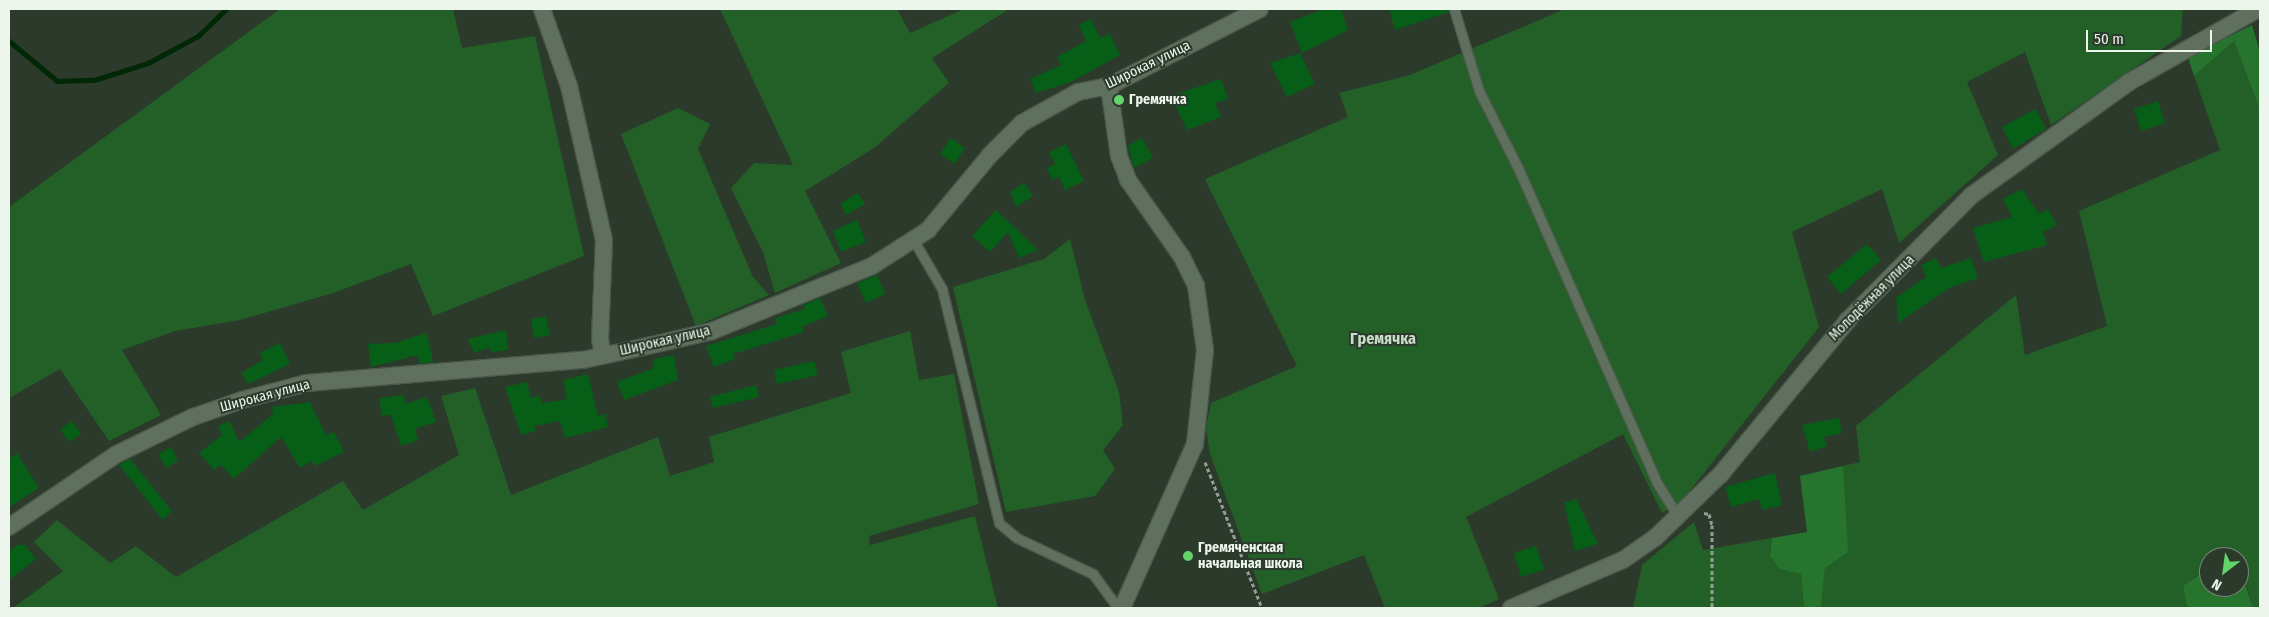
<!DOCTYPE html>
<html>
<head>
<meta charset="utf-8">
<style>
  body { margin:0 }
  #map { position:relative; width:2269px; height:617px; overflow:hidden; background:#2b3a2b; font-family:"Fira Sans Condensed",sans-serif }
  div>[style] { position:absolute }
  [style*='--x'] { left:calc(var(--x)*1px); top:calc(var(--y)*1px); width:calc(var(--w)*1px); rotate:calc(var(--a)*1deg) }
  .green>* { inset:0; background:#236028 }
  .forest>* { inset:0; background:#27742e }
  .stream>* { height:5px; margin:-2.5px; padding:0 2.5px; transform-origin:2.5px; border-radius:2.5px; background:#002804 }
  .building>* { inset:0; background:#075e17 }
  .path>* { height:3px; margin-top:-1.5px; transform-origin:0; background:repeating-linear-gradient(90deg,#939f93 0 4px,transparent 0 6.5px) }
  .roads { filter:drop-shadow(1px 0 #4b584b) drop-shadow(-1px 0 #4b584b) drop-shadow(0 1px #4b584b) drop-shadow(0 -1px #4b584b) }
  .lane>* { height:9px; margin:-4.5px; padding:0 4.5px; transform-origin:4.5px; border-radius:4.5px; background:#5f705f }
  .street>* { height:16px; margin:-8px; padding:0 8px; transform-origin:8px; border-radius:8px; background:#5f705f }
  .dots>* { width:14px; height:14px; translate:-50% -50%; box-sizing:border-box; border:2px solid #2b3a2b; border-radius:50% }
  span { translate:-50% -50%; white-space:nowrap; text-align:center; line-height:1.15; -webkit-text-stroke:4px #2b3a2b; paint-order:stroke }
  .street-label { font-size:14px; color:#ecf6ec }
  .poi-label { font-size:14px; color:#ecf6ec; font-weight:700 }
  .left { translate:0 -50%; text-align:left }
  .quarter-label { font-size:16px; color:#c9dcc9; font-weight:700 }
  .frame { position:absolute; inset:0; border:10px solid #ecf6ec; pointer-events:none }
  .north { position:absolute; left:2199px; top:547px; width:50px; height:50px; box-sizing:border-box; background:#2b3a2b; border:1px solid #788578; border-radius:50%; rotate:210deg; font-size:14px; font-weight:700; line-height:20px; text-align:center; color:#ecf6ec }
  .north::after { content:''; display:block; margin:auto; width:18px; height:22px; background:#62d469; clip-path:polygon(50% 0,100% 100%,50% 72%,0 100%) }
  .scale { position:absolute; left:2086px; top:30px; width:126px; height:22px; box-sizing:border-box; border:2px solid #ecf6ec; border-top:0; padding-left:6px; font-size:15px; line-height:18px; white-space:nowrap; color:#ecf6ec; -webkit-text-stroke:4px #2b3a2b; paint-order:stroke }
</style>
</head>
<body>
<div id="map">
  <div class="green">
    <div style="clip-path:polygon(280px 9px,453px 9px,462px 48px,535px 36px,584px 256px,433px 316px,411px 264px,333px 293px,240px 320px,175px 331px,122px 350px,161px 415px,109px 441px,60px 369px,9px 398px,9px 207px)"></div>
    <div style="clip-path:polygon(720px 9px,897px 9px,910px 33px,964px 9px,1009px 9px,932px 58px,949px 83px,874px 148px,805px 191px,841px 263px,775px 293px,763px 252px,731px 188px,754px 163px,793px 165px)"></div>
    <div style="clip-path:polygon(1565px 9px,2183px 9px,2181px 36px,2051px 125px,2025px 52px,1967px 82px,1998px 155px,1899px 243px,1882px 189px,1792px 232px,1819px 327px,1681px 502px,1662px 513px,1623px 434px,1466px 517px,1499px 599px,1479px 608px,1385px 608px,1364px 555px,1262px 594px,1210px 454px,1206px 428px,1211px 403px,1297px 366px,1205px 179px,1348px 117px,1339px 93px,1410px 75px)"></div>
    <div style="clip-path:polygon(2234px 41px,2260px 110px,2260px 608px,2253px 608px,2239px 557px,2209px 557px,2209px 569px,2183px 586px,2187px 608px,1821px 608px,1825px 568px,1844px 493px,1843px 466px,1860px 462px,1856px 426px,2016px 295px,2025px 355px,2107px 326px,2079px 211px,2220px 150px,2194px 76px)"></div>
    <div style="clip-path:polygon(678px 108px,710px 124px,698px 149px,753px 277px,769px 295px,696px 326px,621px 134px)"></div>
    <div style="clip-path:polygon(1070px 239px,1085px 300px,1119px 392px,1123px 425px,1103px 450px,1115px 469px,1095px 496px,1006px 512px,953px 287px,1044px 259px)"></div>
    <div style="clip-path:polygon(910px 331px,919px 380px,954px 374px,979px 504px,869px 536px,870px 545px,975px 516px,998px 608px,13px 608px,63px 571px,34px 542px,57px 520px,110px 563px,136px 546px,176px 577px,343px 481px,363px 510px,459px 455px,441px 396px,475px 388px,511px 495px,658px 437px,670px 476px,714px 462px,709px 437px,851px 393px,841px 352px)"></div>
    <div style="clip-path:polygon(1694px 522px,1703px 550px,1772px 538px,1770px 556px,1801px 573px,1804px 608px,1633px 608px,1642px 565px)"></div>
  </div>
  <div class="forest">
    <div style="clip-path:polygon(2252px 25px,2260px 52px,2260px 110px,2234px 41px,2194px 76px,2188px 57px)"></div>
    <div style="clip-path:polygon(1843px 466px,1848px 552px,1825px 568px,1821px 608px,1804px 608px,1801px 574px,1780px 569px,1770px 556px,1772px 538px,1807px 532px,1800px 476px)"></div>
    <div style="clip-path:polygon(2239px 564px,2253px 608px,2187px 608px,2183px 586px,2209px 569px,2209px 587px,2239px 587px)"></div>
  </div>
  <div class="stream">
    <div style="--x:9;--y:41;--w:62;--a:39.8"></div>
    <div style="--x:57;--y:81;--w:37;--a:-2"></div>
    <div style="--x:94;--y:80;--w:57;--a:-17.5"></div>
    <div style="--x:148;--y:63;--w:57;--a:-28.4"></div>
    <div style="--x:198;--y:36;--w:39;--a:-44"></div>
  </div>
  <div class="building">
    <div style="clip-path:polygon(1324px 9px,1341px 9px,1348px 30px,1302px 53px,1290px 22px)"></div>
    <div style="clip-path:polygon(1389px 9px,1448px 9px,1449px 12px,1395px 30px)"></div>
    <div style="clip-path:polygon(1091px 19px,1100px 38px,1110px 34px,1120px 55px,1071px 82px,1036px 93px,1030px 79px,1061px 65px,1057px 57px,1086px 41px,1079px 25px)"></div>
    <div style="clip-path:polygon(1300px 53px,1315px 84px,1287px 97px,1270px 63px)"></div>
    <div style="clip-path:polygon(1221px 79px,1228px 99px,1215px 103px,1221px 117px,1187px 130px,1171px 96px)"></div>
    <div style="clip-path:polygon(2158px 101px,2165px 123px,2141px 131px,2134px 109px)"></div>
    <div style="clip-path:polygon(2036px 109px,2046px 129px,2013px 149px,2002px 127px)"></div>
    <div style="clip-path:polygon(951px 138px,965px 148px,955px 164px,940px 154px)"></div>
    <div style="clip-path:polygon(1142px 138px,1153px 158px,1134px 168px,1128px 146px)"></div>
    <div style="clip-path:polygon(1066px 144px,1084px 181px,1065px 190px,1059px 177px,1052px 180px,1047px 168px,1055px 164px,1049px 152px)"></div>
    <div style="clip-path:polygon(1024px 183px,1033px 196px,1016px 207px,1010px 192px)"></div>
    <div style="clip-path:polygon(2022px 189px,2039px 214px,2048px 209px,2057px 225px,2043px 232px,2047px 245px,1984px 262px,1973px 228px,2012px 217px,2003px 199px)"></div>
    <div style="clip-path:polygon(858px 193px,865px 204px,846px 215px,840px 204px)"></div>
    <div style="clip-path:polygon(996px 210px,1014px 227px,1038px 250px,1019px 258px,1008px 232px,990px 252px,972px 236px)"></div>
    <div style="clip-path:polygon(857px 220px,866px 242px,841px 252px,833px 231px)"></div>
    <div style="clip-path:polygon(1867px 244px,1881px 260px,1841px 294px,1827px 277px)"></div>
    <div style="clip-path:polygon(1936px 258px,1941px 268px,1971px 258px,1978px 278px,1949px 288px,1898px 323px,1896px 298px,1926px 277px,1921px 265px)"></div>
    <div style="clip-path:polygon(877px 275px,885px 294px,866px 303px,857px 283px)"></div>
    <div style="clip-path:polygon(820px 298px,828px 316px,802px 327px,804px 332px,733px 354px,735px 359px,714px 367px,706px 346px,777px 324px,775px 318px,805px 309px,803px 305px)"></div>
    <div style="clip-path:polygon(546px 316px,550px 335px,534px 338px,531px 319px)"></div>
    <div style="clip-path:polygon(506px 330px,508px 350px,491px 352px,490px 347px,474px 353px,468px 339px)"></div>
    <div style="clip-path:polygon(427px 333px,433px 362px,419px 364px,418px 355px,371px 367px,368px 344px,394px 343px)"></div>
    <div style="clip-path:polygon(280px 343px,290px 364px,248px 384px,241px 373px,263px 360px,260px 353px)"></div>
    <div style="clip-path:polygon(674px 355px,678px 380px,624px 400px,617px 382px,654px 368px,653px 359px)"></div>
    <div style="clip-path:polygon(814px 361px,818px 375px,777px 384px,774px 370px)"></div>
    <div style="clip-path:polygon(588px 374px,598px 416px,605px 414px,608px 427px,565px 438px,560px 421px,534px 426px,536px 431px,521px 435px,505px 387px,527px 382px,531px 398px,540px 396px,542px 403px,567px 399px,563px 380px)"></div>
    <div style="clip-path:polygon(756px 385px,759px 397px,713px 408px,710px 397px)"></div>
    <div style="clip-path:polygon(404px 395px,405px 404px,427px 397px,436px 422px,415px 429px,418px 440px,401px 446px,391px 415px,382px 416px,379px 398px)"></div>
    <div style="clip-path:polygon(310px 402px,326px 435px,334px 432px,344px 452px,315px 466px,312px 461px,300px 468px,281px 437px,234px 479px,221px 465px,214px 470px,199px 453px,222px 435px,218px 426px,230px 421px,239px 442px,273px 414px,272px 407px)"></div>
    <div style="clip-path:polygon(1839px 418px,1842px 433px,1824px 437px,1827px 446px,1810px 452px,1802px 425px)"></div>
    <div style="clip-path:polygon(72px 421px,81px 434px,69px 442px,60px 429px)"></div>
    <div style="clip-path:polygon(171px 447px,178px 461px,166px 468px,158px 454px)"></div>
    <div style="clip-path:polygon(17px 453px,39px 488px,9px 507px,9px 459px)"></div>
    <div style="clip-path:polygon(130px 459px,172px 511px,163px 520px,119px 465px)"></div>
    <div style="clip-path:polygon(1775px 473px,1782px 505px,1762px 510px,1759px 499px,1731px 507px,1725px 487px)"></div>
    <div style="clip-path:polygon(1576px 499px,1598px 544px,1575px 551px,1564px 503px)"></div>
    <div style="clip-path:polygon(17px 545px,25px 545px,36px 559px,9px 580px,9px 552px)"></div>
    <div style="clip-path:polygon(1536px 546px,1544px 570px,1521px 577px,1514px 553px)"></div>
  </div>
  <div class="path">
    <div style="--x:1205;--y:462;--w:157;--a:68.7"></div>
    <div style="--x:1704;--y:513;--w:5;--a:11"></div>
    <div style="--x:1709;--y:514;--w:11;--a:75"></div>
    <div style="--x:1712;--y:525;--w:83;--a:90"></div>
  </div>
  <div class="roads">
    <div class="lane">
      <div style="--x:1454;--y:9;--w:86;--a:73"></div>
      <div style="--x:1479;--y:91;--w:89;--a:63.1"></div>
      <div style="--x:1519;--y:170;--w:342;--a:66.2"></div>
      <div style="--x:1657;--y:483;--w:41;--a:57.8"></div>
      <div style="--x:914;--y:241;--w:56;--a:59.7"></div>
      <div style="--x:942;--y:289;--w:241;--a:76.3"></div>
      <div style="--x:999;--y:523;--w:23;--a:40"></div>
      <div style="--x:1017;--y:538;--w:84;--a:25.3"></div>
      <div style="--x:1093;--y:574;--w:42;--a:53.7"></div>
    </div>
    <div class="street">
      <div style="--x:542;--y:9;--w:82;--a:70.7"></div>
      <div style="--x:569;--y:86;--w:158;--a:77.2"></div>
      <div style="--x:604;--y:240;--w:99;--a:92.3"></div>
      <div style="--x:600;--y:339;--w:17;--a:80"></div>
      <div style="--x:1109;--y:86;--w:71;--a:81.9"></div>
      <div style="--x:1119;--y:156;--w:26;--a:69"></div>
      <div style="--x:1128;--y:180;--w:94;--a:55"></div>
      <div style="--x:1182;--y:257;--w:32;--a:64"></div>
      <div style="--x:1196;--y:286;--w:65;--a:82"></div>
      <div style="--x:1205;--y:350;--w:95;--a:96.1"></div>
      <div style="--x:1195;--y:444;--w:180;--a:114"></div>
      <div style="--x:9;--y:527;--w:130;--a:-34.1"></div>
      <div style="--x:117;--y:454;--w:85;--a:-26"></div>
      <div style="--x:193;--y:417;--w:52;--a:-19.1"></div>
      <div style="--x:242;--y:400;--w:67;--a:-14.7"></div>
      <div style="--x:307;--y:383;--w:277;--a:-4.8"></div>
      <div style="--x:583;--y:360;--w:80;--a:-12.3"></div>
      <div style="--x:661;--y:343;--w:52;--a:-13.2"></div>
      <div style="--x:712;--y:331;--w:173;--a:-22.1"></div>
      <div style="--x:872;--y:266;--w:67;--a:-32.7"></div>
      <div style="--x:928;--y:230;--w:97;--a:-50.4"></div>
      <div style="--x:990;--y:155;--w:45;--a:-45"></div>
      <div style="--x:1022;--y:123;--w:64;--a:-29"></div>
      <div style="--x:1078;--y:92;--w:32;--a:-11"></div>
      <div style="--x:1109;--y:86;--w:169;--a:-27"></div>
      <div style="--x:1511;--y:608;--w:122;--a:-23.2"></div>
      <div style="--x:1623;--y:560;--w:40;--a:-34.9"></div>
      <div style="--x:1656;--y:537;--w:91;--a:-44.1"></div>
      <div style="--x:1721;--y:474;--w:198;--a:-50.5"></div>
      <div style="--x:1847;--y:321;--w:177;--a:-45.2"></div>
      <div style="--x:1972;--y:195;--w:193;--a:-35.7"></div>
      <div style="--x:2129;--y:82;--w:148;--a:-29.5"></div>
    </div>
  </div>
  <div class="dots">
    <div style="left:1119px;top:100px;background:#62d469"></div>
    <div style="left:1188px;top:556px;background:#62d469"></div>
  </div>
  <div class="street-label">
    <span style="left:1148px;top:65px;rotate:-26deg">Широкая улица</span>
    <span style="left:1872px;top:298px;rotate:-45deg">Молодёжная улица</span>
    <span style="left:665px;top:341px;rotate:-13deg">Широкая улица</span>
    <span style="left:265px;top:396px;rotate:-15deg">Широкая улица</span>
  </div>
  <div class="poi-label">
    <span class="left" style="left:1129px;top:100px">Гремячка</span>
    <span class="left" style="left:1198px;top:556px">Гремяченская<br>начальная школа</span>
  </div>
  <div class="quarter-label">
    <span style="left:1383px;top:339px">Гремячка</span>
  </div>
  <div class="frame"></div>
  <div class="north">N</div>
  <div class="scale">50 m</div>
</div>
</body>
</html>
